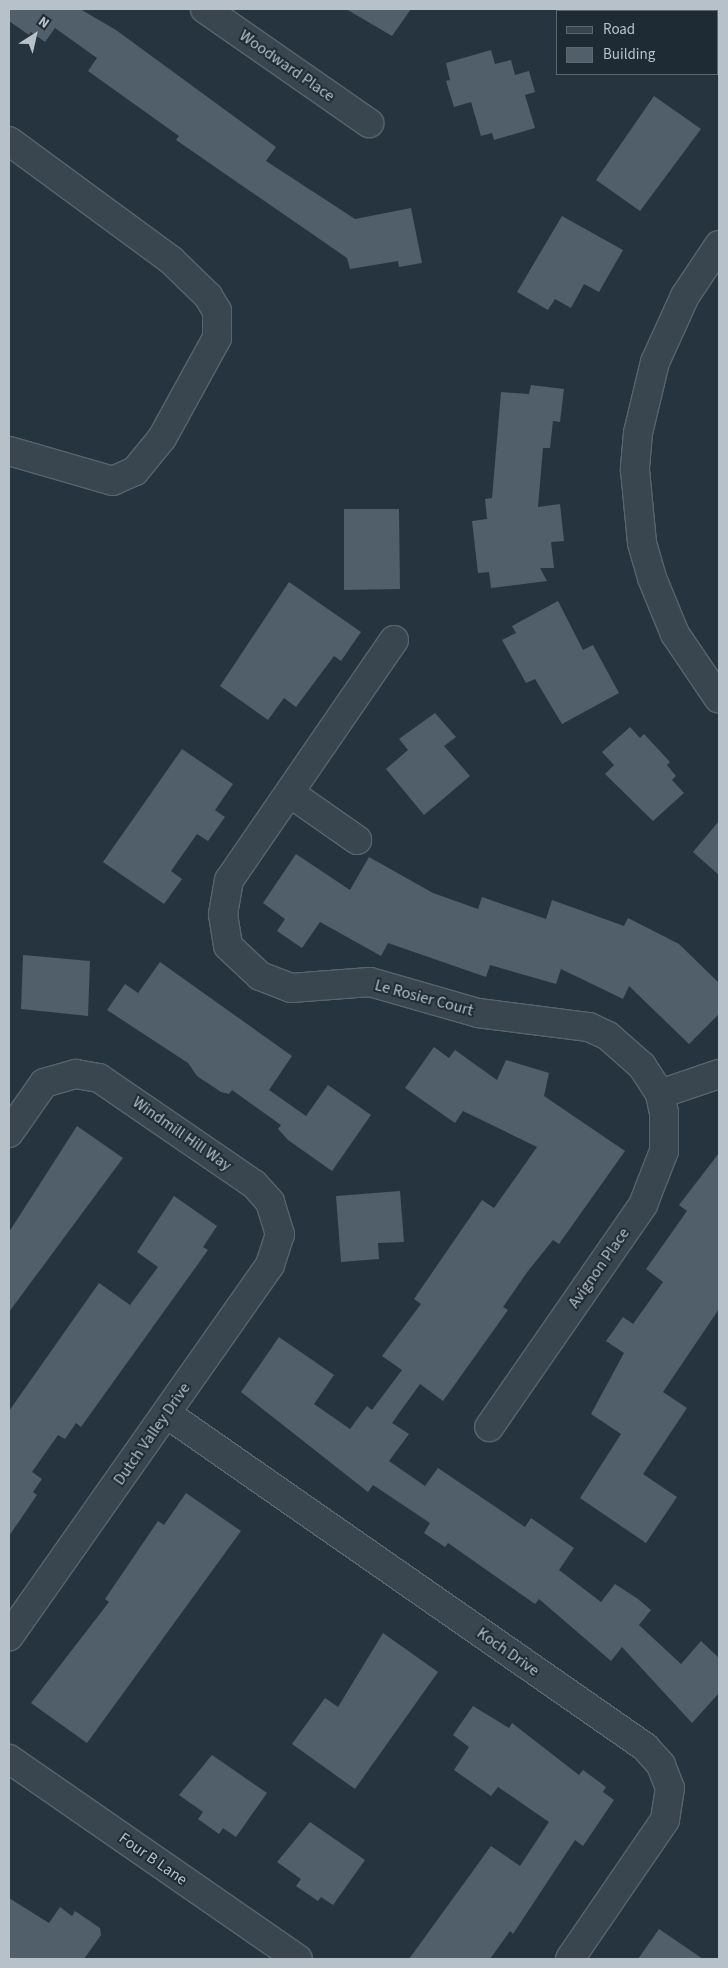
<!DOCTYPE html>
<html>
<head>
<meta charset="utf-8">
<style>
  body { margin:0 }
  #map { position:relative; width:728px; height:1968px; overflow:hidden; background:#26343f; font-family:"Source Sans 3",sans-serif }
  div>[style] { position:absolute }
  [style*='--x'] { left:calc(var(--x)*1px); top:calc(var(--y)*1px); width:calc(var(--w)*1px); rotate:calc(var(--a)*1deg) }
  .building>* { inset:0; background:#505f6a }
  .roads { filter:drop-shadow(1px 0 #58646c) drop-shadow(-1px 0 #58646c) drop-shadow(0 1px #58646c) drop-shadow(0 -1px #58646c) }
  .minor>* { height:28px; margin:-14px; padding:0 14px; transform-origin:14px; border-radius:14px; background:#3a464f }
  span { translate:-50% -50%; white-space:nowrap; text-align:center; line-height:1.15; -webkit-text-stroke:4px #1f2b34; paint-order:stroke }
  .street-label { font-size:16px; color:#b7c1c9 }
  .frame { position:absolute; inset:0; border:10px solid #b7c1c9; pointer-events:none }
  .legend { position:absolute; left:556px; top:10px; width:162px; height:65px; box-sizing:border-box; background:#1f2b34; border:1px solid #5c6770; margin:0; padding:6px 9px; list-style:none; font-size:15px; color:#b7c1c9 }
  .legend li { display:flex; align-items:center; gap:10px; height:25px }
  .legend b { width:25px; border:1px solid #5c6770 }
  .north { position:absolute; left:10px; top:10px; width:50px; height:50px; -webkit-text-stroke:4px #1f2b34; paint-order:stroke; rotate:35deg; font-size:14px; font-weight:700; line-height:20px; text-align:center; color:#b7c1c9 }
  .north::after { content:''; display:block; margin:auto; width:18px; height:22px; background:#b7c1c9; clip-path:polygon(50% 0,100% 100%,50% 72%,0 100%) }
</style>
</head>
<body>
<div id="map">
  <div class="building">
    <div style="clip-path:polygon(9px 9px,80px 9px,116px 30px,276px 147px,266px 161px,355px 219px,411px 208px,422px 263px,399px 267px,398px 261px,350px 269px,347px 258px,176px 140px,179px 136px,88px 71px,97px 58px,55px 28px,45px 42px,31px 32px,29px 35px,9px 21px)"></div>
    <div style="clip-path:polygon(346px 9px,411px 9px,392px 36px)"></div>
    <div style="clip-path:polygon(491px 50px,495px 64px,511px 60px,515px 75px,529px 71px,535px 92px,525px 95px,535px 128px,494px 140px,492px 133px,481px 136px,471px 102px,454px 107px,446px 81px,450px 80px,446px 63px)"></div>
    <div style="clip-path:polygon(654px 96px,701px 129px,640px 211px,596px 180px)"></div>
    <div style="clip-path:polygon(562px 216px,623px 250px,599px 292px,584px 284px,571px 308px,555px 299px,548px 310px,517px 292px)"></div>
    <div style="clip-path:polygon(531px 385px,564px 389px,560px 422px,553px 421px,550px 448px,543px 448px,538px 507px,560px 504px,564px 541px,551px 542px,554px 568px,540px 568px,547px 581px,491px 588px,489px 572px,478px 573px,472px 521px,487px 519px,485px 499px,492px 498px,501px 392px,529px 394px)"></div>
    <div style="clip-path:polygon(344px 509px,399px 509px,400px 589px,344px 590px)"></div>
    <div style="clip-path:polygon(289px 582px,361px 632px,341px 661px,334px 656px,296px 707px,284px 698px,268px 720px,220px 686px)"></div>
    <div style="clip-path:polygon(558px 601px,583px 650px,593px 645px,619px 693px,562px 724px,535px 679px,526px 683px,502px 640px,516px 633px,512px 626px)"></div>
    <div style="clip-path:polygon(435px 713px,456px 737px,444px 746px,470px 776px,424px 815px,386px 769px,408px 750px,399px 739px)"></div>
    <div style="clip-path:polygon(630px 727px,640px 738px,644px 734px,670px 762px,667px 765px,676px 776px,672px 780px,684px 793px,653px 821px,605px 774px,614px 765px,602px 752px)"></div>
    <div style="clip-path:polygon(182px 749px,233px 784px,215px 810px,225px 817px,208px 841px,197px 834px,171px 871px,182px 879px,164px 904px,103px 862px)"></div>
    <div style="clip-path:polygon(719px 821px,719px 875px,693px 852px)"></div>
    <div style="clip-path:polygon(296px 854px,350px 890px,369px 857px,433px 893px,478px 909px,482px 897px,546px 919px,552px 900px,624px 926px,628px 918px,679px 944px,719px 983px,719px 1014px,689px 1044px,629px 986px,623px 999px,561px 969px,556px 984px,490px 965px,486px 977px,388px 943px,381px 956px,320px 922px,302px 948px,277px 931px,285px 919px,263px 903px)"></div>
    <div style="clip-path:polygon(23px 955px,90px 961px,88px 1016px,21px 1009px)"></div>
    <div style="clip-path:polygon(160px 962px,292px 1056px,269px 1090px,306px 1116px,328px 1085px,371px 1115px,332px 1171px,288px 1140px,278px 1129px,281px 1125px,232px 1090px,229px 1094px,221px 1092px,197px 1076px,188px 1063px,107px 1010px,125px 984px,138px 993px)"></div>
    <div style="clip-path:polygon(434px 1047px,449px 1058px,455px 1050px,497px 1080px,506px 1060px,549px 1073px,544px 1096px,625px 1151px,559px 1244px,553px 1240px,528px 1271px,503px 1307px,508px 1310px,443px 1401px,420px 1384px,392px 1423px,409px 1434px,389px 1461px,425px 1486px,438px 1468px,525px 1527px,531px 1518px,574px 1548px,559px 1570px,601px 1602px,615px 1584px,638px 1599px,651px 1610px,639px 1625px,681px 1664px,701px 1641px,719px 1658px,719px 1693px,692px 1723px,622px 1647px,611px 1661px,539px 1599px,535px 1604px,448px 1543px,445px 1547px,424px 1533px,430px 1523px,373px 1485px,368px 1492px,241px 1392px,279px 1337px,334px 1375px,314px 1404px,350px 1429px,367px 1406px,372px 1410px,402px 1370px,382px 1356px,421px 1304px,414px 1299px,482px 1200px,494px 1208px,537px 1147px,463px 1111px,455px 1123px,405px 1088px)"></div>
    <div style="clip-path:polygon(77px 1126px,123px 1158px,9px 1312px,9px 1232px)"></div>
    <div style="clip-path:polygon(719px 1153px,719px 1309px,663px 1392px,687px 1408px,643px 1474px,677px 1497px,646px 1543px,580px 1498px,621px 1434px,591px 1414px,624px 1353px,606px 1341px,623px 1317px,633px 1324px,663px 1282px,646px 1269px,687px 1211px,679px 1205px)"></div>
    <div style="clip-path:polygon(400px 1191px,404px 1242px,378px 1243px,379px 1259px,341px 1262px,336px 1196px)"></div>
    <div style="clip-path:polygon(174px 1196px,217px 1226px,203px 1247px,208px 1250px,81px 1427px,76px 1423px,65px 1439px,58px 1435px,32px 1472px,42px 1479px,33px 1492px,37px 1495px,9px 1536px,9px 1411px,99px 1283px,130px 1305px,158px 1267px,137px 1252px)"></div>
    <div style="clip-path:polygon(186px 1493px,241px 1531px,87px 1743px,31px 1703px,109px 1602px,105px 1599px,158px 1521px,164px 1525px)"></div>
    <div style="clip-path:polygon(383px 1633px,438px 1672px,355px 1789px,292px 1744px,325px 1698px,338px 1707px)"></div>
    <div style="clip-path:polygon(473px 1706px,509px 1728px,512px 1723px,579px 1775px,583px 1770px,606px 1787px,603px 1792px,614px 1800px,583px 1846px,575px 1840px,513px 1934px,510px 1931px,490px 1959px,409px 1959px,491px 1846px,520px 1866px,549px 1822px,498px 1787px,491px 1796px,454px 1770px,469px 1747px,453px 1735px)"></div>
    <div style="clip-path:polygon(212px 1755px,267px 1793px,236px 1837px,223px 1828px,219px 1834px,198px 1819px,203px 1812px,179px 1795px)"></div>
    <div style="clip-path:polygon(310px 1822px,365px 1860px,333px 1905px,321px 1897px,318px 1901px,296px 1886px,301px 1879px,277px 1862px)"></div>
    <div style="clip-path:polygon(9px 1898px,49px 1923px,60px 1907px,72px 1916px,75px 1911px,100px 1928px,101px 1935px,84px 1959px,9px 1959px)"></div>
    <div style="clip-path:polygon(659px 1929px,703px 1959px,638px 1959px)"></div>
  </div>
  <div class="roads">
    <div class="minor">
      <div style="--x:205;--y:9;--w:200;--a:34.8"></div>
      <div style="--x:9;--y:141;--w:201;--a:36.3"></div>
      <div style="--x:171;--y:260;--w:52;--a:44.2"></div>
      <div style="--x:208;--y:296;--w:17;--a:59"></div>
      <div style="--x:217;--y:311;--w:27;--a:90"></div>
      <div style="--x:217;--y:338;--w:114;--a:118.8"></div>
      <div style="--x:162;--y:438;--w:43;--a:129.3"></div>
      <div style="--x:135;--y:471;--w:24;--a:156"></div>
      <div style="--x:113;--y:481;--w:108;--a:-163.9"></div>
      <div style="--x:719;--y:245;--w:61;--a:123.7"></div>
      <div style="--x:685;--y:296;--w:72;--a:114.4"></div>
      <div style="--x:655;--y:362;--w:73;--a:103.5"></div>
      <div style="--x:638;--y:433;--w:37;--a:95"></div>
      <div style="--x:635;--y:470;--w:73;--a:84.5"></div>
      <div style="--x:642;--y:543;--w:36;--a:74"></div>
      <div style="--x:652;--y:578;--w:61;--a:67.7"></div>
      <div style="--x:675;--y:634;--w:78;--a:55.9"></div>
      <div style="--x:394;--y:640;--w:291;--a:124.5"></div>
      <div style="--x:229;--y:880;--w:35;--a:100"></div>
      <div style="--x:223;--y:914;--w:32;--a:81"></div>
      <div style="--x:228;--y:946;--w:44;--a:43.2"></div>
      <div style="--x:260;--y:976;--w:33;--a:21"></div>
      <div style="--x:291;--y:988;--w:79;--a:-4.3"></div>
      <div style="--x:370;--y:982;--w:112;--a:16"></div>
      <div style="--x:478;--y:1013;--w:112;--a:7.2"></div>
      <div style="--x:589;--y:1027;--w:21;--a:25"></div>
      <div style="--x:608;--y:1036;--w:45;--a:41.4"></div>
      <div style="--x:642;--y:1066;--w:33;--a:57"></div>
      <div style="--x:660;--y:1094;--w:19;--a:78"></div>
      <div style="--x:664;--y:1113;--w:38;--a:90"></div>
      <div style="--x:664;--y:1151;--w:58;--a:111.3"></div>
      <div style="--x:643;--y:1205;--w:270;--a:124.7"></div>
      <div style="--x:290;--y:793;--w:82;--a:35"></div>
      <div style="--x:660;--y:1094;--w:62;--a:-18.7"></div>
      <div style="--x:9;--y:1133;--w:61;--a:-55"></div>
      <div style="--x:44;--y:1083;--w:33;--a:-16"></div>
      <div style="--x:76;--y:1074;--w:23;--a:10"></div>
      <div style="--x:99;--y:1078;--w:188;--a:34.4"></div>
      <div style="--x:254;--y:1184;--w:24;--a:48"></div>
      <div style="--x:270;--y:1202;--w:34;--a:73"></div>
      <div style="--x:280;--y:1234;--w:33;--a:108"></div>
      <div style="--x:270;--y:1265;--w:454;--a:125.1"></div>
      <div style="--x:167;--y:1414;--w:583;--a:34.86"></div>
      <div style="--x:645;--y:1747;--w:24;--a:48"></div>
      <div style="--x:661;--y:1765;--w:25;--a:69"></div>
      <div style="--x:670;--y:1788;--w:32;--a:99"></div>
      <div style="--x:665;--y:1820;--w:168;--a:124.4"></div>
      <div style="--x:9;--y:1759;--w:351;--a:34.7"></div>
    </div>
  </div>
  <div class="street-label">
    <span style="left:287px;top:66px;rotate:35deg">Woodward Place</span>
    <span style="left:424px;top:998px;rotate:15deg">Le Rosier Court</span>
    <span style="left:182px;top:1134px;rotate:35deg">Windmill Hill Way</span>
    <span style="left:599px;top:1268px;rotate:-55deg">Avignon Place</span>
    <span style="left:152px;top:1434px;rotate:-55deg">Dutch Valley Drive</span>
    <span style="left:508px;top:1652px;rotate:35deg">Koch Drive</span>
    <span style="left:153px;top:1859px;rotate:35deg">Four B Lane</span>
  </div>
  <div class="frame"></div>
  <ul class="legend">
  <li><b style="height:6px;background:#3a464f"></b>Road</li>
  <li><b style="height:14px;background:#505f6a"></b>Building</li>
  </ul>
  <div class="north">N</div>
</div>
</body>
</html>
